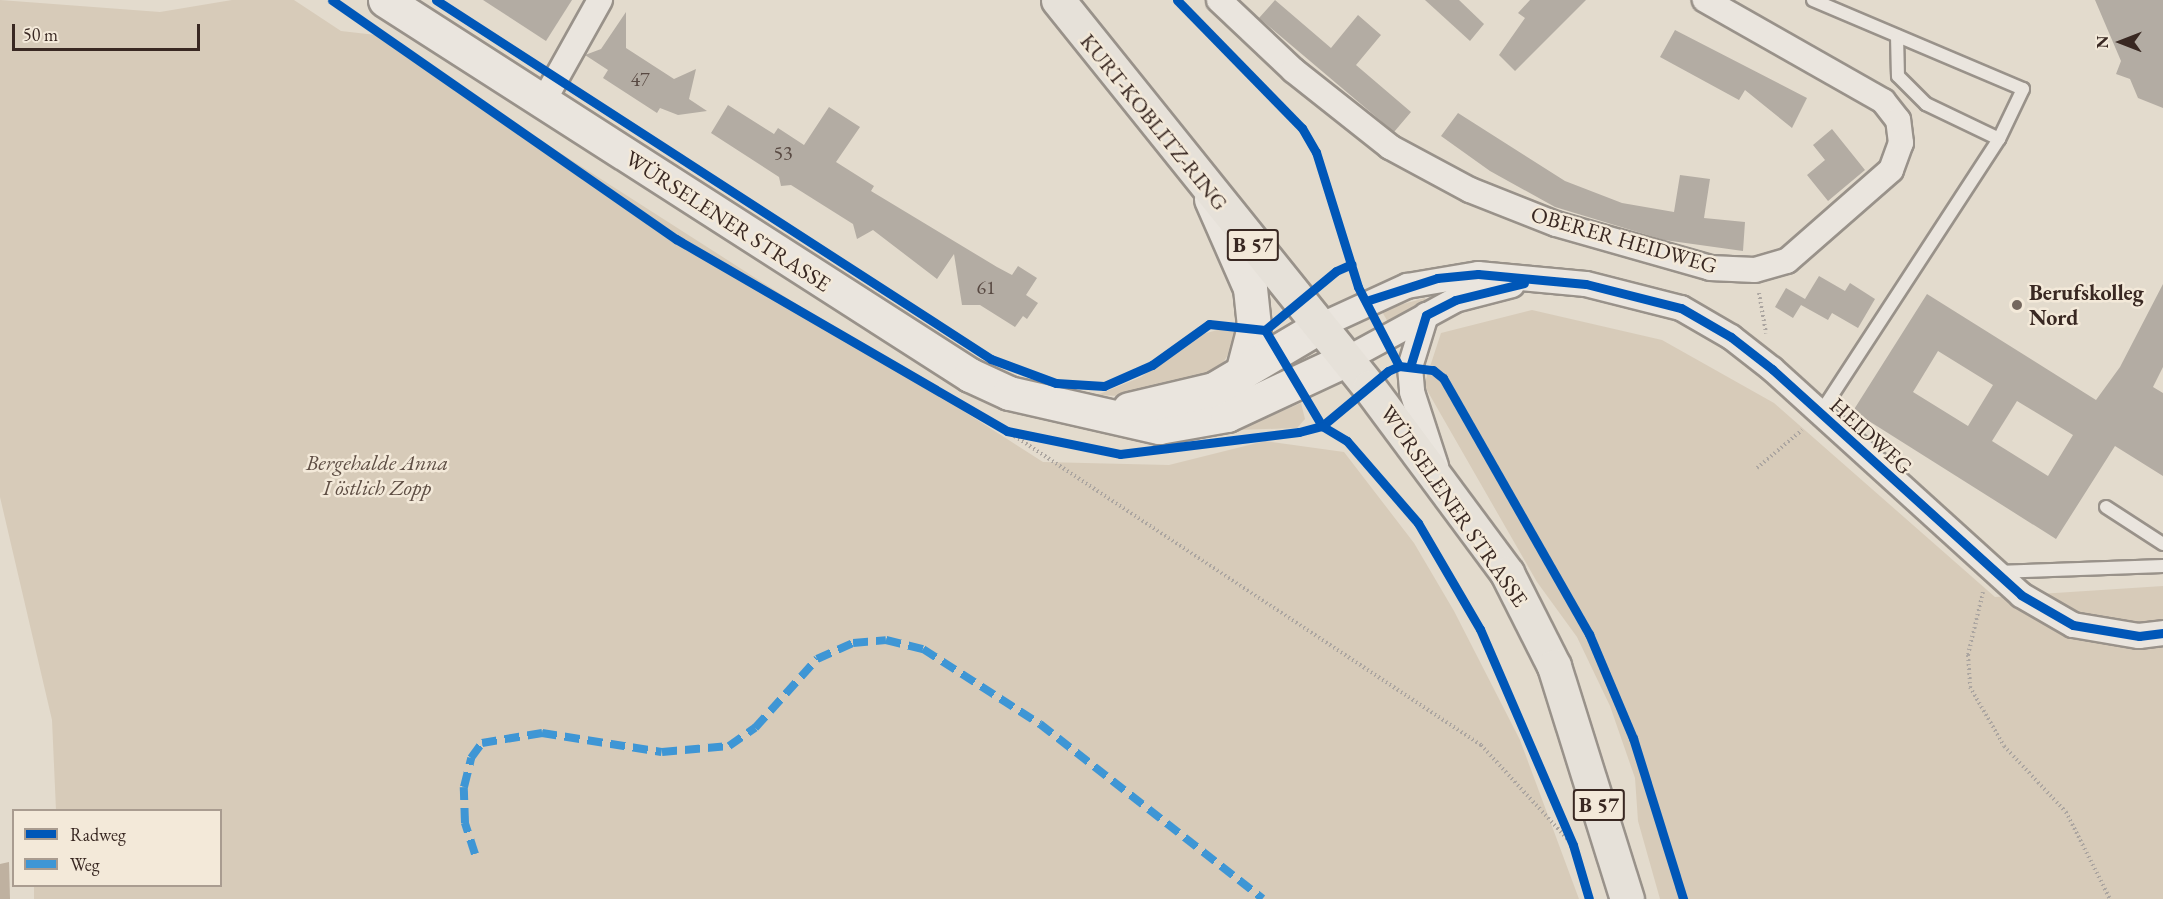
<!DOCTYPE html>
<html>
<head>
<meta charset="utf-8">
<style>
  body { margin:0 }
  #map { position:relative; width:2163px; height:899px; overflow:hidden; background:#e3dbcd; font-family:"EB Garamond",serif }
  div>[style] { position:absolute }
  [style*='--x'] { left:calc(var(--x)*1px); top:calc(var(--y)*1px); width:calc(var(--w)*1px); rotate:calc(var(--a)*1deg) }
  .green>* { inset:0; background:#d7cbb9 }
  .water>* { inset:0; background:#bfb1a0 }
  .building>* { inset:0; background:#b3aca3 }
  .path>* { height:4px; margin-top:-2px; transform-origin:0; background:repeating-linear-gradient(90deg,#aba5a0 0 1.5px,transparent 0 4.5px) }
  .roads { filter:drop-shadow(2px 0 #99928a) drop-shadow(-2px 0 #99928a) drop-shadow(0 2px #99928a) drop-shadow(0 -2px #99928a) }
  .lane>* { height:12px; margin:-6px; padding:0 6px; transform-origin:6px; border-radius:6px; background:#eae5de }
  .street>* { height:24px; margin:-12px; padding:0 12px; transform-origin:12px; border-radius:12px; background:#eae5de }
  .secondary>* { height:33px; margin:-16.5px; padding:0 16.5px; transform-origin:16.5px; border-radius:16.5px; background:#eae5de }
  .primary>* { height:33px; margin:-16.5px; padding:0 16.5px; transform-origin:16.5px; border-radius:16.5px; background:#e6e1d9 }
  .quiet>* { height:8px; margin-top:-4px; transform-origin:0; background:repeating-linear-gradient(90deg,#3e96d5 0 15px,transparent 0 23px) }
  .cycleway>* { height:9px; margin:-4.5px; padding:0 4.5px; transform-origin:4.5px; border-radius:4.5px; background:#0057b8 }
  .dots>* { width:16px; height:16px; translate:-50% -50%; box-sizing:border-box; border:3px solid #f3e9d9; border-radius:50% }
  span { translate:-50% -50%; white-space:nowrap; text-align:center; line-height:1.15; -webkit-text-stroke:5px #f3e9d9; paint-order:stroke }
  .number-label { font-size:20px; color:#584942 }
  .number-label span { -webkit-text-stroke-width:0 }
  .shield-label span { padding:2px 4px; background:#f3e9d9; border:2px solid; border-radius:4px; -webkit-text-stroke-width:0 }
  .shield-label { font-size:21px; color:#392822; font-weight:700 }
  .street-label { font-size:22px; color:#392822 }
  .poi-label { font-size:22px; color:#392822; font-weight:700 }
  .left { translate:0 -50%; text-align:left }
  .park-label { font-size:22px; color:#5e4e44; font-style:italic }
  .legend { position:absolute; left:12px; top:809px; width:210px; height:78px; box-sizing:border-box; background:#f3e9d9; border:2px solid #a99c90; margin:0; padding:8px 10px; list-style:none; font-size:18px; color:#392822 }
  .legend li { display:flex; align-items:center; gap:12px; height:30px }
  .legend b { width:30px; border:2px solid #a99c90 }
  .north { position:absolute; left:2091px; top:12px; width:60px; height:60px; -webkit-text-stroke:4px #f3e9d9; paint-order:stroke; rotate:270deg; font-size:16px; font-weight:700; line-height:24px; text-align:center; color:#392822 }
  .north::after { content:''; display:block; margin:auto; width:21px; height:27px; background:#392822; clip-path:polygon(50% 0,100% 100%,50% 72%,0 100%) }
  .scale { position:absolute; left:12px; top:24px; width:188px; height:27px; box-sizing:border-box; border:3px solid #392822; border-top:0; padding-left:8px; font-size:18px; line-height:21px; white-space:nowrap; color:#392822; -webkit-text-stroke:4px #f3e9d9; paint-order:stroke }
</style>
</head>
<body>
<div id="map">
  <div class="green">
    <div style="clip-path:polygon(0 0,160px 12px,232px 0,294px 0,341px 31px,376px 35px,1043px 462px,1169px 465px,1265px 441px,1344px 452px,1414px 543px,1454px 611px,1520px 740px,1579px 899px,34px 899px,34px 886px,220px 886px,220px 810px,56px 810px,52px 720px,0 497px)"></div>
    <div style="clip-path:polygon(1425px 298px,1427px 303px,1388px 322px,1381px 310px)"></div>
    <div style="clip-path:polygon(1532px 310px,1662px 340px,1774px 403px,1995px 597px,2163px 586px,2163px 899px,1660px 899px,1638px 821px,1635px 778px,1610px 706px,1577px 637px,1537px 582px,1424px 385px,1441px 333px)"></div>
    <div style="clip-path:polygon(1225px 328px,1242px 331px,1216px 375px,1140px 397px,1097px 395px,1141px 377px,1199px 335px)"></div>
    <div style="clip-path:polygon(1301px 403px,1305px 419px,1297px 428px,1237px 430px)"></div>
  </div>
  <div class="water">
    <div style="clip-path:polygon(9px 862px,10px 899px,0 899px,0 864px)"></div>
  </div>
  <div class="building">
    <div style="clip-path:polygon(483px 0,572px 0,546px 41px)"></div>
    <div style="clip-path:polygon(1275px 0,1331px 48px,1358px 15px,1381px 35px,1356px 65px,1411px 112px,1394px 132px,1259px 18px)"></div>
    <div style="clip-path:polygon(1425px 0,1459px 0,1484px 24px,1470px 41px)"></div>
    <div style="clip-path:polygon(1530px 0,1586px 0,1515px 71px,1499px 55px,1525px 18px,1518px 13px)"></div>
    <div style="clip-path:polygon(2095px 0,2163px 0,2163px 108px,2138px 98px,2130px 79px,2116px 74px,2121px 61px)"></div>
    <div style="clip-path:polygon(626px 12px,626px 48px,674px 79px,696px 69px,689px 99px,707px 111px,678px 115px,660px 108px,657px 113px,603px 78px,608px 70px,585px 55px,601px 49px)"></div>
    <div style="clip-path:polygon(1675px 30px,1807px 98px,1792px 128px,1745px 90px,1739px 100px,1660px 57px)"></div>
    <div style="clip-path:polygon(728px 105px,774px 134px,778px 128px,804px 145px,829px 107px,860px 127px,836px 162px,874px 186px,871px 191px,997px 267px,1012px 275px,1018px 266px,1037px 278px,1026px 295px,1038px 303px,1027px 319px,1023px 316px,1015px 327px,980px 305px,962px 305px,954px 254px,937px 279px,873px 230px,857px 239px,853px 224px,791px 185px,781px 186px,779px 177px,711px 133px)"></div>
    <div style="clip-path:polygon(1458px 113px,1565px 181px,1622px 203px,1674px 212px,1680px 175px,1710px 179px,1704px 218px,1745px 222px,1743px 251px,1664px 240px,1555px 207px,1490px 171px,1441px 136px)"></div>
    <div style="clip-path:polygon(1832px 129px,1865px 170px,1828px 201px,1807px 175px,1825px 160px,1813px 145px)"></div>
    <div style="clip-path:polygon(1819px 276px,1845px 291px,1850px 283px,1875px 299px,1858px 328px,1832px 313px,1828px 320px,1801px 305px,1793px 318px,1775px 307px,1786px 288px,1805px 299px)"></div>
    <div style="clip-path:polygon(evenodd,2163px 284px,2163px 367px,2153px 387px,2163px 393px,2163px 476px,2115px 446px,2056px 539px,1853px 411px,1927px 294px,2096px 400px,2120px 367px,2163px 284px,1938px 351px,1993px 385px,1968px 426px,1913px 392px,1938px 351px,2163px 284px,2017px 401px,2073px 435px,2048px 476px,1992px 441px,2017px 401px)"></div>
  </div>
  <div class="path">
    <div style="--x:1759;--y:293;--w:41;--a:80.1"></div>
    <div style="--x:1007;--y:431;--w:569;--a:33.52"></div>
    <div style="--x:1481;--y:745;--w:136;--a:47.4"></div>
    <div style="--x:1757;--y:468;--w:59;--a:-40.2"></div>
    <div style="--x:1983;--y:592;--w:65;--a:103.4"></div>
    <div style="--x:1968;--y:655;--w:32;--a:86"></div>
    <div style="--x:1970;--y:687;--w:68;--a:60"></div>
    <div style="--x:2004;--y:746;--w:91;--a:46.8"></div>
    <div style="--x:2066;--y:812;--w:97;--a:63.2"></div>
  </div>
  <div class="roads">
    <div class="lane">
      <div style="--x:1813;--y:0;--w:228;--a:23"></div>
      <div style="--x:2023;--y:89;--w:55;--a:115.6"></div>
      <div style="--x:1999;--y:139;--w:328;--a:123.1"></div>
      <div style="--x:1897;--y:36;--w:40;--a:88.6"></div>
      <div style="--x:1898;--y:76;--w:40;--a:45"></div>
      <div style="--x:1926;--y:104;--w:81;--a:25.6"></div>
      <div style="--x:2106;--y:507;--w:68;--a:33"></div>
      <div style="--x:1997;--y:572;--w:166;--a:-2.1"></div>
    </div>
    <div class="street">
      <div style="--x:1219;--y:0;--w:102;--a:43.4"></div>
      <div style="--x:1293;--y:70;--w:124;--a:38.4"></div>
      <div style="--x:1390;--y:147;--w:91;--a:28.3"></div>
      <div style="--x:1470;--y:190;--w:92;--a:21.6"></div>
      <div style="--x:1556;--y:224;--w:160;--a:15.9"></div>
      <div style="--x:1710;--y:268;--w:45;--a:2.5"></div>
      <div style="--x:1755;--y:270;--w:33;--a:-16"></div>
      <div style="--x:1787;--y:261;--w:138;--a:-41.2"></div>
      <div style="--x:1891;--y:170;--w:29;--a:-70"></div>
      <div style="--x:1901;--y:143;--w:23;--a:-97"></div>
      <div style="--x:1898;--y:120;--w:24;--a:-128"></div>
      <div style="--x:1883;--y:101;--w:205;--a:-150.4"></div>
      <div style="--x:543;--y:102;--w:117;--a:-60.8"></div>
      <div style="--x:1426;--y:315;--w:54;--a:107.1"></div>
      <div style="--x:1410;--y:367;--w:25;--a:85"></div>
      <div style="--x:1412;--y:392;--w:78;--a:72"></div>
      <div style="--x:1320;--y:326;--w:96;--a:-24.7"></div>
      <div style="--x:1407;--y:286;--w:72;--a:-9.6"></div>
      <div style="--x:1478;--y:274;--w:108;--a:5.3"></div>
      <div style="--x:1586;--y:284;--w:98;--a:14.2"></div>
      <div style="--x:1681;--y:308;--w:58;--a:30.1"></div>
      <div style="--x:1731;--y:337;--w:52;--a:38"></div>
      <div style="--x:1772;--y:369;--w:336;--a:42.2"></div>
      <div style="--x:2021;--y:595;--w:60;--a:30"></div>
      <div style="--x:2073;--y:625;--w:67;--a:9.5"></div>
      <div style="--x:2139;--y:636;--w:24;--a:-7"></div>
      <div style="--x:1347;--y:359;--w:123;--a:-28.6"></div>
      <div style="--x:1455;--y:300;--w:59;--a:-14.7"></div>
    </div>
    <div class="secondary">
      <div style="--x:385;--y:0;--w:695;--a:32.66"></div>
      <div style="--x:970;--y:375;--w:43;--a:24.8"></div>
      <div style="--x:1009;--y:393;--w:154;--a:12.8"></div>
      <div style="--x:1159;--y:427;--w:69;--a:-10"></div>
      <div style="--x:1227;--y:415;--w:132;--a:-25"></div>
      <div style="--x:1211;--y:199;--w:97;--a:66.3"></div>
      <div style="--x:1250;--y:288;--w:39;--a:84"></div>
      <div style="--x:1254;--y:327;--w:48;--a:104.6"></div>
      <div style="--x:1129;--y:409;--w:87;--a:-13.2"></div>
      <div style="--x:1214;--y:389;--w:123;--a:-30.7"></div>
    </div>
    <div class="primary">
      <div style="--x:1058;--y:0;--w:496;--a:51.2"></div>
      <div style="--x:1369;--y:387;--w:232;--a:53.4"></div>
      <div style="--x:1507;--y:573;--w:104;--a:63.2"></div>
      <div style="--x:1554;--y:666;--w:244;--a:72.6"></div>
    </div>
  </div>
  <div class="quiet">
    <div style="--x:475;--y:854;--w:33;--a:-108"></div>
    <div style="--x:465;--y:823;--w:36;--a:-92"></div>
    <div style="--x:464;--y:787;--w:30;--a:-76"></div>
    <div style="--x:471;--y:758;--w:19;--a:-54"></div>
    <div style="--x:482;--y:743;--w:61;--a:-9.5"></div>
    <div style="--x:542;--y:733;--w:121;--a:9"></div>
    <div style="--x:662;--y:752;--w:67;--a:-5.1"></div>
    <div style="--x:729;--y:746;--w:32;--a:-35"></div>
    <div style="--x:755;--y:728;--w:93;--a:-48.1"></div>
    <div style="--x:817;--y:659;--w:39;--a:-24"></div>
    <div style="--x:853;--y:643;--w:33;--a:-5"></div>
    <div style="--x:886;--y:640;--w:38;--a:14"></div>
    <div style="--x:923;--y:649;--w:139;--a:32.7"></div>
    <div style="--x:1040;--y:724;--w:283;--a:38.1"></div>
  </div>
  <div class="cycleway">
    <div style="--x:332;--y:0;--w:419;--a:34.8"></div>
    <div style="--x:676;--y:239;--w:383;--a:30.1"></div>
    <div style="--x:1007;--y:431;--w:115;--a:11.5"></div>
    <div style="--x:1120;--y:454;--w:180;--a:-7"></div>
    <div style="--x:1299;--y:432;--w:24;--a:-15"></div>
    <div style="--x:1322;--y:426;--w:86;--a:-39.8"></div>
    <div style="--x:1388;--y:371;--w:12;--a:-24"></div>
    <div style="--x:1399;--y:366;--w:34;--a:7"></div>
    <div style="--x:1433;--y:370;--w:13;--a:39"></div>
    <div style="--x:1443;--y:378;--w:295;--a:60.3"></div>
    <div style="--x:1589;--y:634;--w:113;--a:67.1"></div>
    <div style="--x:1633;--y:738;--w:169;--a:72.7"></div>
    <div style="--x:436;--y:0;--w:661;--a:32.9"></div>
    <div style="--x:991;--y:359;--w:69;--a:20.3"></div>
    <div style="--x:1056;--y:383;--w:48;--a:3.6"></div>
    <div style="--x:1104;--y:386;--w:52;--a:-23.6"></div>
    <div style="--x:1152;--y:365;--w:70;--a:-35.7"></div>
    <div style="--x:1209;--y:324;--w:56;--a:6.1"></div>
    <div style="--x:1265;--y:330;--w:112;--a:59.3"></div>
    <div style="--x:1322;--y:426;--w:29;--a:31"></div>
    <div style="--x:1347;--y:441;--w:108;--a:49.1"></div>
    <div style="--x:1418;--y:523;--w:123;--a:59.7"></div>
    <div style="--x:1480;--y:629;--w:235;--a:66.7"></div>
    <div style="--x:1573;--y:845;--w:56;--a:73.5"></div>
    <div style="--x:1177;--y:0;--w:179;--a:45.7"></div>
    <div style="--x:1302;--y:128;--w:28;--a:60"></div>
    <div style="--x:1316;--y:152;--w:141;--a:72.7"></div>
    <div style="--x:1358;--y:287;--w:89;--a:62.6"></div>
    <div style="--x:1366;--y:301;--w:75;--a:-17.9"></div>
    <div style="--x:1437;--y:278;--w:41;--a:-5.6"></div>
    <div style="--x:1478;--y:274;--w:108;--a:5.3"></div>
    <div style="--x:1586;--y:284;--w:98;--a:14.2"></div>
    <div style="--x:1681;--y:308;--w:58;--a:30.1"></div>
    <div style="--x:1731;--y:337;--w:52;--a:38"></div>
    <div style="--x:1772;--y:369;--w:336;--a:42.2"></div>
    <div style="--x:2021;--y:595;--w:60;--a:30"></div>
    <div style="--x:2073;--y:625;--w:67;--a:9.5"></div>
    <div style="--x:2139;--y:636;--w:24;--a:-7"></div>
    <div style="--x:1265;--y:330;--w:92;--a:-39.7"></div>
    <div style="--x:1336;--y:271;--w:17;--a:-24"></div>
    <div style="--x:1410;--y:367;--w:54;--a:-72.9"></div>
    <div style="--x:1426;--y:315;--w:33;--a:-27"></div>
    <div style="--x:1455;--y:300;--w:71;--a:-13.8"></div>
  </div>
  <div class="dots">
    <div style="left:2017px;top:305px;background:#74675e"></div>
  </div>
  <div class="number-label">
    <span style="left:640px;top:79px">47</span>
    <span style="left:783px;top:153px">53</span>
    <span style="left:986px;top:287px">61</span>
  </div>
  <div class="shield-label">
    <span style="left:1253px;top:245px">B 57</span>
    <span style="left:1599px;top:805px">B 57</span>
  </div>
  <div class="street-label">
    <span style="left:1154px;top:122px;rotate:51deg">KURT-KOBLITZ-RING</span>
    <span style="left:728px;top:221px;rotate:33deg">WÜRSELENER STRASSE</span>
    <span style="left:1624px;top:240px;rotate:16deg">OBERER HEIDWEG</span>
    <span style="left:1871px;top:436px;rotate:42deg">HEIDWEG</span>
    <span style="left:1454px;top:506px;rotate:55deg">WÜRSELENER STRASSE</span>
  </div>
  <div class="poi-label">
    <span class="left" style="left:2029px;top:305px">Berufskolleg<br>Nord</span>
  </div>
  <div class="park-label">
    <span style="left:377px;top:475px">Bergehalde Anna<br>I östlich Zopp</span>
  </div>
  <ul class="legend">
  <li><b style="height:8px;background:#0057b8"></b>Radweg</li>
  <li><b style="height:8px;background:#3e96d5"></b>Weg</li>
  </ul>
  <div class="north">N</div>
  <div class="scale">50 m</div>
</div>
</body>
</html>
